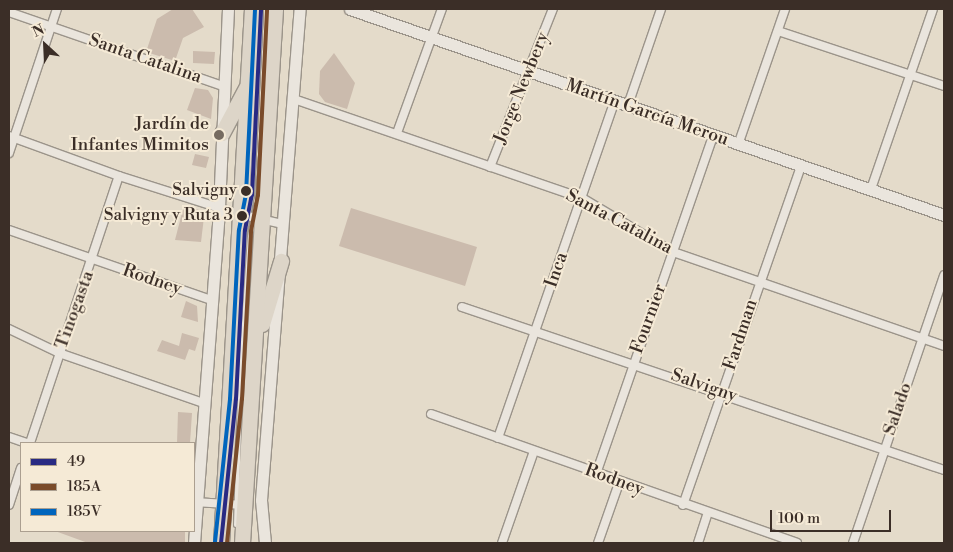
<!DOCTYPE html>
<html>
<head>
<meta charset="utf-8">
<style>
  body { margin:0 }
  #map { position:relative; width:953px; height:552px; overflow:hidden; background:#e4dbca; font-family:"Libre Bodoni",serif }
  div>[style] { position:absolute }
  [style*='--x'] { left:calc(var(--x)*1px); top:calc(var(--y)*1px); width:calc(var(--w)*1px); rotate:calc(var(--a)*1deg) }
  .building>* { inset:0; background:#cbbbad }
  .roads { filter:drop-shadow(1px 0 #9b948a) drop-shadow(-1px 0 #9b948a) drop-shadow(0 1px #9b948a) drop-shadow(0 -1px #9b948a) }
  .lane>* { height:4px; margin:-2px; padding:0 2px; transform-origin:2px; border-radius:2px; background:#eae5dd }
  .street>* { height:8px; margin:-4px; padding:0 4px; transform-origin:4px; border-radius:4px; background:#eae5dd }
  .secondary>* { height:11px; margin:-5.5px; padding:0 5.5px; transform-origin:5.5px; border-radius:5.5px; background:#eae5dd }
  .highway>* { height:15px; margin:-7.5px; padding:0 7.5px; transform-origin:7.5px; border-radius:7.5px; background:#ddd5c8 }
  .bus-1>* { height:4px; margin:-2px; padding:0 2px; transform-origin:2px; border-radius:2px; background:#292a83 }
  .bus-2>* { height:4px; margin:-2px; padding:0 2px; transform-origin:2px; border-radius:2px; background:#7a4b2a }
  .bus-3>* { height:4px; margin:-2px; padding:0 2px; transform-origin:2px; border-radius:2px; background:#0065bd }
  .dots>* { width:14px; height:14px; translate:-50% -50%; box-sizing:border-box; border:2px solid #f5ead6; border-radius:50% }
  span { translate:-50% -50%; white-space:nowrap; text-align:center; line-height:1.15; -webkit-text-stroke:4px #f5ead6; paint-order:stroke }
  .bus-label { font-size:17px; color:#3b2e27 }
  .right { translate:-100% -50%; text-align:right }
  .street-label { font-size:18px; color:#3b2e27 }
  .poi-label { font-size:18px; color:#3b2e27 }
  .frame { position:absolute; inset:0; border:10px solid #3b2e27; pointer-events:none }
  .legend { position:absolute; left:20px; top:442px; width:175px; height:90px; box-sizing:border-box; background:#f5ead6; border:1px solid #ab9f90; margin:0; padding:6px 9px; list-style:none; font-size:15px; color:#3b2e27 }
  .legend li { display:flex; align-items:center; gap:10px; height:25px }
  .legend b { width:25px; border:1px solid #ab9f90 }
  .north { position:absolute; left:20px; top:20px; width:50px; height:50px; -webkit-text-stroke:4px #f5ead6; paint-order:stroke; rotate:335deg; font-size:14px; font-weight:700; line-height:20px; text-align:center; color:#3b2e27 }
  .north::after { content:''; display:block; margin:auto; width:18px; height:22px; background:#3b2e27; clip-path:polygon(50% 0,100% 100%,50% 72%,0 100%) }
  .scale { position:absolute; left:770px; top:510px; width:121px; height:22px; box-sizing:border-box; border:2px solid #3b2e27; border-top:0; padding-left:6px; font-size:15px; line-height:18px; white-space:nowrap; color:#3b2e27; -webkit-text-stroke:4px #f5ead6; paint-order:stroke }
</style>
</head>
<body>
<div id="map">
  <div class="building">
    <div style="clip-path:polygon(173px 9px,192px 9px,204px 27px,183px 38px,175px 61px,146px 52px,157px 19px)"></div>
    <div style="clip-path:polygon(193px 51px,215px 52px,214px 64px,193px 63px)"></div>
    <div style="clip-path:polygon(334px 53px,355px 83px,347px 109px,325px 102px,319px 94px,320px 71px)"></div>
    <div style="clip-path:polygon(195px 88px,208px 90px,213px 98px,211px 119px,187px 110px)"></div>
    <div style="clip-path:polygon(195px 154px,209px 157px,206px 168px,192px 165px)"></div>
    <div style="clip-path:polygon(184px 205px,199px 210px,204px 217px,201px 242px,175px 240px)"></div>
    <div style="clip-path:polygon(351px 208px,477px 247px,465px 286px,339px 246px)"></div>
    <div style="clip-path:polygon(186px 301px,197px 306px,198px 322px,181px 317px)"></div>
    <div style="clip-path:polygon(182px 333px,199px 338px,195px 351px,189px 349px,185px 360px,157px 351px,162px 340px,179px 346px)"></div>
    <div style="clip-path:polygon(178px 412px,192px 413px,190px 443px,177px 443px)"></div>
    <div style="clip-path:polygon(55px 531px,185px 531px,185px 543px,88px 543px)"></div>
  </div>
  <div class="roads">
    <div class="lane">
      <div style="--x:246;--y:226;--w:32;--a:-79"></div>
      <div style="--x:252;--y:195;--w:186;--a:-87.2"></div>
      <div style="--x:236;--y:525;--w:157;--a:-88.2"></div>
      <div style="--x:241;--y:368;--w:131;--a:-86.1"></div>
      <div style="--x:250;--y:237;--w:32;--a:-79"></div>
    </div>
    <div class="street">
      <div style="--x:9;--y:12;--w:229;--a:19.1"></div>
      <div style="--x:778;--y:31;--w:175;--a:18.3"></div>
      <div style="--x:294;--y:99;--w:305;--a:19"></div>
      <div style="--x:582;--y:198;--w:106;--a:30.7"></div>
      <div style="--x:673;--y:252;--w:287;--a:19.1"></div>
      <div style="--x:628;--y:105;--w:102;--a:-71"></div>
      <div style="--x:397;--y:133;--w:132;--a:-70.1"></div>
      <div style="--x:9;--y:136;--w:117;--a:20"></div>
      <div style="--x:119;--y:176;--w:126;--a:17.6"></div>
      <div style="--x:239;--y:214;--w:44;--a:13.1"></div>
      <div style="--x:738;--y:145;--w:144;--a:-70.9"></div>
      <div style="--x:9;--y:153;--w:152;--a:-71.6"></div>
      <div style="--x:490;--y:167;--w:170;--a:-68.3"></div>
      <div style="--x:871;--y:189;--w:190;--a:-71"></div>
      <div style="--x:9;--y:230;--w:214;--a:19.1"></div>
      <div style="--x:462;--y:307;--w:509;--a:18.68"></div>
      <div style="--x:9;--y:329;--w:55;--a:25.6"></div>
      <div style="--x:59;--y:353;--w:152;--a:19.1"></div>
      <div style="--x:431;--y:414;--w:388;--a:19.4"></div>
      <div style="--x:9;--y:437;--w:18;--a:19"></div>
      <div style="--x:498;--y:438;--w:357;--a:-70.9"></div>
      <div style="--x:30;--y:443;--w:281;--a:-71.6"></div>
      <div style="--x:596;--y:474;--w:357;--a:-70.9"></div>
      <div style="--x:194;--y:502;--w:50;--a:3.4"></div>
      <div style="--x:9;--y:505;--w:39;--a:-72"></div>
      <div style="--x:683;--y:505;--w:359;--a:-70.8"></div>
      <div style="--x:502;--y:543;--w:97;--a:-70.8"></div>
      <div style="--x:598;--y:543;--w:64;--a:-70.7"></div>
      <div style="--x:698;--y:543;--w:32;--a:-72"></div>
      <div style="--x:853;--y:543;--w:283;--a:-71.2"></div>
    </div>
    <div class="secondary">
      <div style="--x:350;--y:9;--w:629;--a:19.13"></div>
      <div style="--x:194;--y:543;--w:337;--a:-85.7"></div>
      <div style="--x:219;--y:207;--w:198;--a:-87.4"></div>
      <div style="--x:265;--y:543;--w:43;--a:-95.3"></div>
      <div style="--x:261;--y:500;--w:493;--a:-85.5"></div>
    </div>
    <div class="highway">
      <div style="--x:222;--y:133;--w:51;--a:-61.9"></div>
      <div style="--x:262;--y:324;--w:66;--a:-73.2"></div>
      <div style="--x:221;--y:543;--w:535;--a:-86.68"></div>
      <div style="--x:242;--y:543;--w:535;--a:-86.46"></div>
    </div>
  </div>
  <div class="bus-1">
    <div style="--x:221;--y:543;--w:145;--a:-84.1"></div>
    <div style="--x:236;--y:399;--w:169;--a:-87"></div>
    <div style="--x:245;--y:230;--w:36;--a:-79"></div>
    <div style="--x:252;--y:195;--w:186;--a:-87.2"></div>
  </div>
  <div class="bus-2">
    <div style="--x:227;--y:543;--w:145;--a:-84.1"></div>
    <div style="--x:242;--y:399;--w:168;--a:-86.9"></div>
    <div style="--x:251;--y:231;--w:37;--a:-79"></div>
    <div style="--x:258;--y:195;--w:186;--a:-87.2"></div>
  </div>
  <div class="bus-3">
    <div style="--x:215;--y:542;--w:144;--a:-84"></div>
    <div style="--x:230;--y:399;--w:169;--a:-87"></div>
    <div style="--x:239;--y:230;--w:37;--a:-79"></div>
    <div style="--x:246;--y:194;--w:185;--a:-87.2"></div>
  </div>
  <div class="dots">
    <div style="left:219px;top:135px;background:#766b60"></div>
    <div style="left:246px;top:191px;background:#3b2e27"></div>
    <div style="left:242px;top:216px;background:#3b2e27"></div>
  </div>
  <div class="bus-label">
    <span class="right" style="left:237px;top:191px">Salvigny</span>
    <span class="right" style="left:233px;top:216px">Salvigny y Ruta 3</span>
  </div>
  <div class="street-label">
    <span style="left:145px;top:59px;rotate:19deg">Santa Catalina</span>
    <span style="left:522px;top:88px;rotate:-68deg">Jorge Newbery</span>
    <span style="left:647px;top:113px;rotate:19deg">Martín García Merou</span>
    <span style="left:619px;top:222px;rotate:28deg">Santa Catalina</span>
    <span style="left:557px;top:270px;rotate:-71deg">Inca</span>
    <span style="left:152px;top:280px;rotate:19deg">Rodney</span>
    <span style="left:75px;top:310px;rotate:-70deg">Tinogasta</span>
    <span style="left:649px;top:319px;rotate:-70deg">Fournier</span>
    <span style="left:741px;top:335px;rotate:-72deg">Fardman</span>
    <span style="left:704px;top:386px;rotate:19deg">Salvigny</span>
    <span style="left:898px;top:409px;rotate:-71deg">Salado</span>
    <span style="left:614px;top:480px;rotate:20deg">Rodney</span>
  </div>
  <div class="poi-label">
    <span class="right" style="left:209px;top:135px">Jardín de<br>Infantes Mimitos</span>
  </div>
  <div class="frame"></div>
  <ul class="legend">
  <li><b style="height:6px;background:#292a83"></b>49</li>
  <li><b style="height:6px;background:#7a4b2a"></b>185A</li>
  <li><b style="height:6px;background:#0065bd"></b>185V</li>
  </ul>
  <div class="north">N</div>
  <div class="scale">100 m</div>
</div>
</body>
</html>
